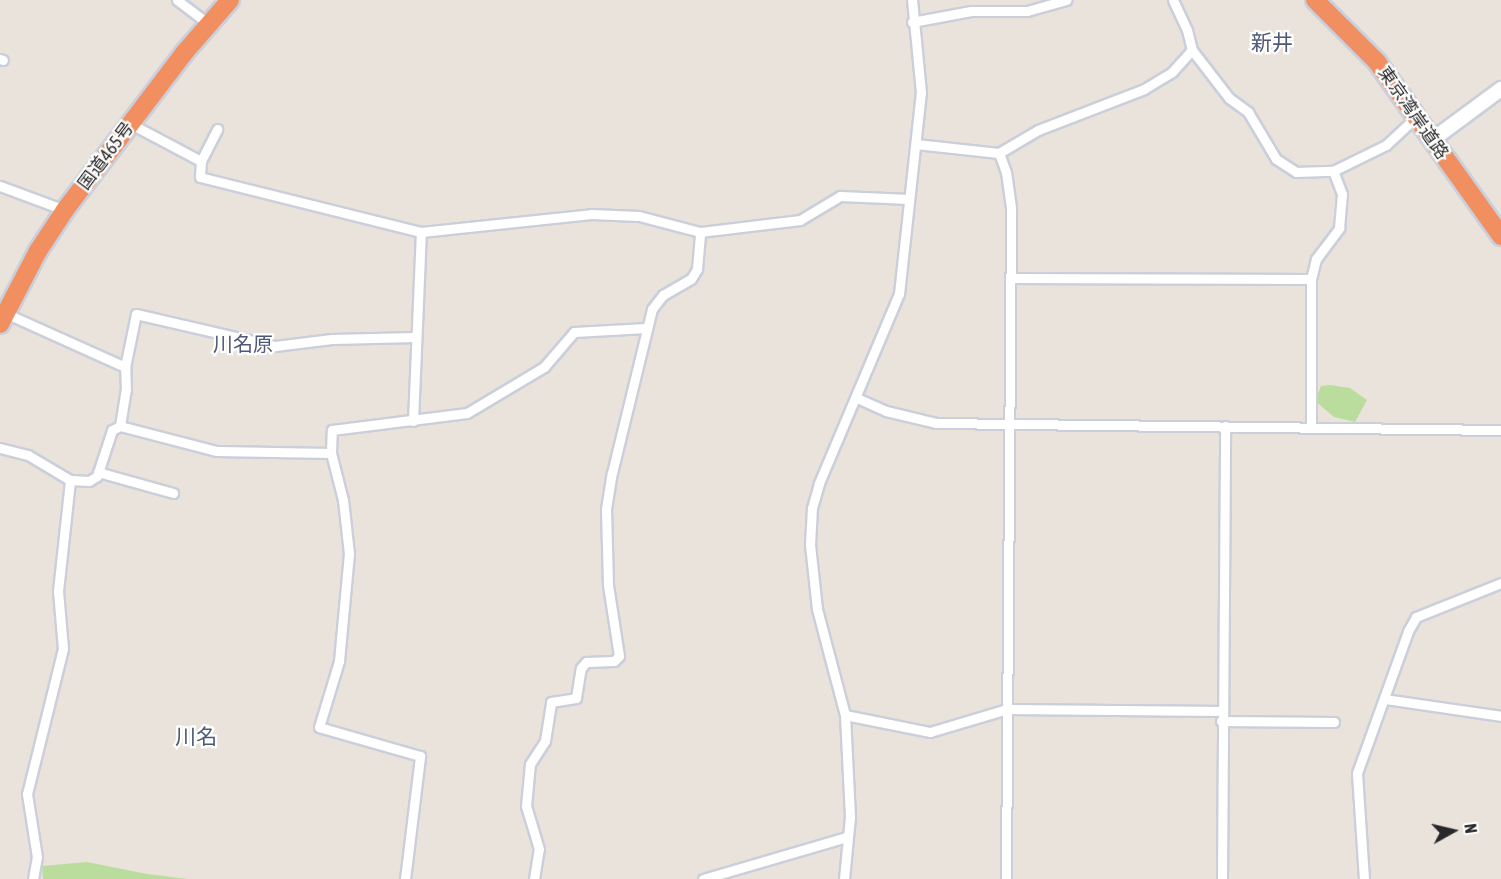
<!DOCTYPE html>
<html>
<head>
<meta charset="utf-8">
<style>
  body { margin:0 }
  #map { position:relative; width:1501px; height:879px; overflow:hidden; background:#eae3dc; font-family:"Asap Condensed","Noto Sans JP",sans-serif }
  div>[style] { position:absolute }
  [style*='--x'] { left:calc(var(--x)*1px); top:calc(var(--y)*1px); width:calc(var(--w)*1px); rotate:calc(var(--a)*1deg) }
  .green>* { inset:0; background:#badd9d }
  .roads { filter:drop-shadow(2px 0 #cbcfda) drop-shadow(-2px 0 #cbcfda) drop-shadow(0 2px #cbcfda) drop-shadow(0 -2px #cbcfda) }
  .street>* { height:9px; margin:-4.5px; padding:0 4.5px; transform-origin:4.5px; border-radius:4.5px; background:#fff }
  .secondary>* { height:14px; margin:-7px; padding:0 7px; transform-origin:7px; border-radius:7px; background:#fff }
  .highway>* { height:18px; margin:-9px; padding:0 9px; transform-origin:9px; border-radius:9px; background:#f18f61 }
  span { translate:-50% -50%; white-space:nowrap; text-align:center; line-height:1.15; -webkit-text-stroke:4.5px #fff; paint-order:stroke }
  .street-label { font-size:18px; color:#292929 }
  .neighbourhood-label { font-size:20px; color:#4d5976 }
  .quarter-label { font-size:21px; color:#4d5976 }
  .north { position:absolute; left:1423px; top:801px; width:60px; height:60px; -webkit-text-stroke:4px #fff; paint-order:stroke; rotate:82deg; font-size:16px; font-weight:700; line-height:24px; text-align:center; color:#292929 }
  .north::after { content:''; display:block; margin:auto; width:21px; height:27px; background:#292929; clip-path:polygon(50% 0,100% 100%,50% 72%,0 100%) }
</style>
</head>
<body>
<div id="map">
  <div class="green">
    <div style="clip-path:polygon(1330px 385px,1350px 388px,1367px 400px,1355px 422px,1334px 417px,1315px 401px,1321px 386px)"></div>
    <div style="clip-path:polygon(87px 862px,147px 874px,188px 879px,43px 879px,42px 866px)"></div>
  </div>
  <div class="roads">
    <div class="street">
      <div style="--x:177;--y:0;--w:40;--a:37"></div>
      <div style="--x:1173;--y:0;--w:33;--a:65"></div>
      <div style="--x:1187;--y:30;--w:21;--a:76"></div>
      <div style="--x:1192;--y:50;--w:61;--a:52.4"></div>
      <div style="--x:1229;--y:98;--w:24;--a:36"></div>
      <div style="--x:1248;--y:112;--w:55;--a:59.2"></div>
      <div style="--x:1276;--y:159;--w:24;--a:33"></div>
      <div style="--x:1296;--y:172;--w:37;--a:-2"></div>
      <div style="--x:1333;--y:171;--w:59;--a:-26.1"></div>
      <div style="--x:1386;--y:145;--w:41;--a:-43"></div>
      <div style="--x:912;--y:22;--w:60;--a:-10.6"></div>
      <div style="--x:971;--y:11;--w:56;--a:0"></div>
      <div style="--x:1027;--y:11;--w:41;--a:-15.8"></div>
      <div style="--x:0;--y:59;--w:3;--a:18"></div>
      <div style="--x:131;--y:124;--w:79;--a:27.9"></div>
      <div style="--x:201;--y:161;--w:16;--a:94"></div>
      <div style="--x:200;--y:177;--w:228;--a:14"></div>
      <div style="--x:421;--y:232;--w:171;--a:-6"></div>
      <div style="--x:591;--y:214;--w:48;--a:2.4"></div>
      <div style="--x:639;--y:216;--w:63;--a:14.7"></div>
      <div style="--x:700;--y:232;--w:101;--a:-6.8"></div>
      <div style="--x:800;--y:220;--w:47;--a:-31"></div>
      <div style="--x:840;--y:196;--w:69;--a:2.5"></div>
      <div style="--x:916;--y:144;--w:83;--a:6.2"></div>
      <div style="--x:999;--y:153;--w:45;--a:-30.5"></div>
      <div style="--x:1038;--y:130;--w:114;--a:-21.1"></div>
      <div style="--x:1144;--y:89;--w:33;--a:-31"></div>
      <div style="--x:1172;--y:72;--w:30;--a:-48"></div>
      <div style="--x:999;--y:153;--w:20;--a:70"></div>
      <div style="--x:1006;--y:172;--w:37;--a:82"></div>
      <div style="--x:1011;--y:209;--w:670;--a:90.43"></div>
      <div style="--x:201;--y:161;--w:36;--a:-63"></div>
      <div style="--x:0;--y:186;--w:69;--a:20.3"></div>
      <div style="--x:1011;--y:278;--w:300;--a:0.2"></div>
      <div style="--x:5;--y:313;--w:132;--a:24.2"></div>
      <div style="--x:857;--y:398;--w:32;--a:24"></div>
      <div style="--x:886;--y:411;--w:51;--a:13.5"></div>
      <div style="--x:936;--y:423;--w:565;--a:0.71"></div>
      <div style="--x:413;--y:421;--w:189;--a:-87.6"></div>
      <div style="--x:120;--y:426;--w:36;--a:-81"></div>
      <div style="--x:126;--y:390;--w:23;--a:-92"></div>
      <div style="--x:125;--y:367;--w:54;--a:-78.3"></div>
      <div style="--x:136;--y:314;--w:143;--a:13"></div>
      <div style="--x:275;--y:346;--w:57;--a:-7"></div>
      <div style="--x:332;--y:339;--w:83;--a:-1.4"></div>
      <div style="--x:1311;--y:428;--w:149;--a:-90"></div>
      <div style="--x:1311;--y:279;--w:21;--a:-76"></div>
      <div style="--x:1316;--y:259;--w:39;--a:-53"></div>
      <div style="--x:1339;--y:228;--w:34;--a:-85"></div>
      <div style="--x:1342;--y:194;--w:25;--a:-111"></div>
      <div style="--x:0;--y:448;--w:29;--a:14"></div>
      <div style="--x:28;--y:455;--w:49;--a:30.8"></div>
      <div style="--x:70;--y:480;--w:19;--a:3"></div>
      <div style="--x:89;--y:481;--w:9;--a:-32"></div>
      <div style="--x:97;--y:476;--w:48;--a:-71.9"></div>
      <div style="--x:112;--y:430;--w:9;--a:-27"></div>
      <div style="--x:120;--y:426;--w:100;--a:14.5"></div>
      <div style="--x:217;--y:451;--w:114;--a:1"></div>
      <div style="--x:98;--y:472;--w:78;--a:15.6"></div>
      <div style="--x:1385;--y:699;--w:117;--a:8.3"></div>
      <div style="--x:845;--y:715;--w:87;--a:11.3"></div>
      <div style="--x:930;--y:732;--w:80;--a:-16.6"></div>
      <div style="--x:1007;--y:709;--w:215;--a:0.5"></div>
      <div style="--x:1221;--y:721;--w:113;--a:0.5"></div>
      <div style="--x:33;--y:879;--w:22;--a:-80"></div>
      <div style="--x:37;--y:857;--w:64;--a:-99"></div>
      <div style="--x:27;--y:794;--w:149;--a:-76.1"></div>
      <div style="--x:63;--y:649;--w:58;--a:-94.9"></div>
      <div style="--x:58;--y:591;--w:112;--a:-83.8"></div>
      <div style="--x:405;--y:879;--w:124;--a:-83"></div>
      <div style="--x:420;--y:756;--w:105;--a:-164"></div>
      <div style="--x:319;--y:727;--w:69;--a:-73.1"></div>
      <div style="--x:339;--y:661;--w:107;--a:-84.7"></div>
      <div style="--x:349;--y:554;--w:54;--a:-96.3"></div>
      <div style="--x:343;--y:500;--w:49;--a:-104.3"></div>
      <div style="--x:331;--y:453;--w:23;--a:-88"></div>
      <div style="--x:332;--y:430;--w:136;--a:-7.2"></div>
      <div style="--x:467;--y:413;--w:90;--a:-30.9"></div>
      <div style="--x:544;--y:367;--w:46;--a:-49.4"></div>
      <div style="--x:574;--y:332;--w:72;--a:-3.2"></div>
      <div style="--x:534;--y:879;--w:30;--a:-81"></div>
      <div style="--x:539;--y:849;--w:45;--a:-106.8"></div>
      <div style="--x:526;--y:806;--w:42;--a:-84.6"></div>
      <div style="--x:530;--y:764;--w:27;--a:-57"></div>
      <div style="--x:545;--y:741;--w:39;--a:-81"></div>
      <div style="--x:551;--y:702;--w:25;--a:-9"></div>
      <div style="--x:576;--y:698;--w:30;--a:-81"></div>
      <div style="--x:581;--y:668;--w:8;--a:-50"></div>
      <div style="--x:586;--y:662;--w:28;--a:-2"></div>
      <div style="--x:614;--y:661;--w:7;--a:-45"></div>
      <div style="--x:619;--y:656;--w:72;--a:-98.8"></div>
      <div style="--x:608;--y:585;--w:76;--a:-91.5"></div>
      <div style="--x:606;--y:509;--w:36;--a:-81"></div>
      <div style="--x:612;--y:473;--w:169;--a:-76.3"></div>
      <div style="--x:652;--y:309;--w:18;--a:-52"></div>
      <div style="--x:663;--y:295;--w:32;--a:-30"></div>
      <div style="--x:691;--y:279;--w:12;--a:-59"></div>
      <div style="--x:697;--y:269;--w:37;--a:-85"></div>
      <div style="--x:703;--y:879;--w:150;--a:-16.3"></div>
      <div style="--x:844;--y:879;--w:62;--a:-84.5"></div>
      <div style="--x:850;--y:817;--w:102;--a:-92.8"></div>
      <div style="--x:845;--y:715;--w:110;--a:-104.8"></div>
      <div style="--x:817;--y:609;--w:64;--a:-96.2"></div>
      <div style="--x:810;--y:545;--w:37;--a:-87"></div>
      <div style="--x:812;--y:508;--w:26;--a:-74"></div>
      <div style="--x:819;--y:483;--w:205;--a:-67.1"></div>
      <div style="--x:899;--y:294;--w:202;--a:-83.8"></div>
      <div style="--x:921;--y:93;--w:93;--a:-95.5"></div>
      <div style="--x:1222;--y:879;--w:453;--a:-89.6"></div>
      <div style="--x:1364;--y:879;--w:106;--a:-93.8"></div>
      <div style="--x:1357;--y:773;--w:151;--a:-70.2"></div>
      <div style="--x:1408;--y:631;--w:16;--a:-60"></div>
      <div style="--x:1416;--y:617;--w:92;--a:-21.8"></div>
    </div>
    <div class="secondary">
      <div style="--x:1432;--y:140;--w:86;--a:-36.5"></div>
    </div>
    <div class="highway">
      <div style="--x:1315;--y:0;--w:88;--a:45"></div>
      <div style="--x:1377;--y:62;--w:214;--a:54.5"></div>
      <div style="--x:0;--y:324;--w:82;--a:-62.5"></div>
      <div style="--x:38;--y:251;--w:49;--a:-56.6"></div>
      <div style="--x:65;--y:210;--w:197;--a:-52.8"></div>
      <div style="--x:184;--y:53;--w:70;--a:-49"></div>
    </div>
  </div>
  <div class="street-label">
    <span style="left:1413px;top:113px;rotate:55deg">東京湾岸道路</span>
    <span style="left:106px;top:156px;rotate:-53deg">国道465号</span>
  </div>
  <div class="neighbourhood-label">
    <span style="left:243px;top:343px">川名原</span>
  </div>
  <div class="quarter-label">
    <span style="left:1272px;top:42px">新井</span>
    <span style="left:196px;top:736px">川名</span>
  </div>
  <div class="north">N</div>
</div>
</body>
</html>
